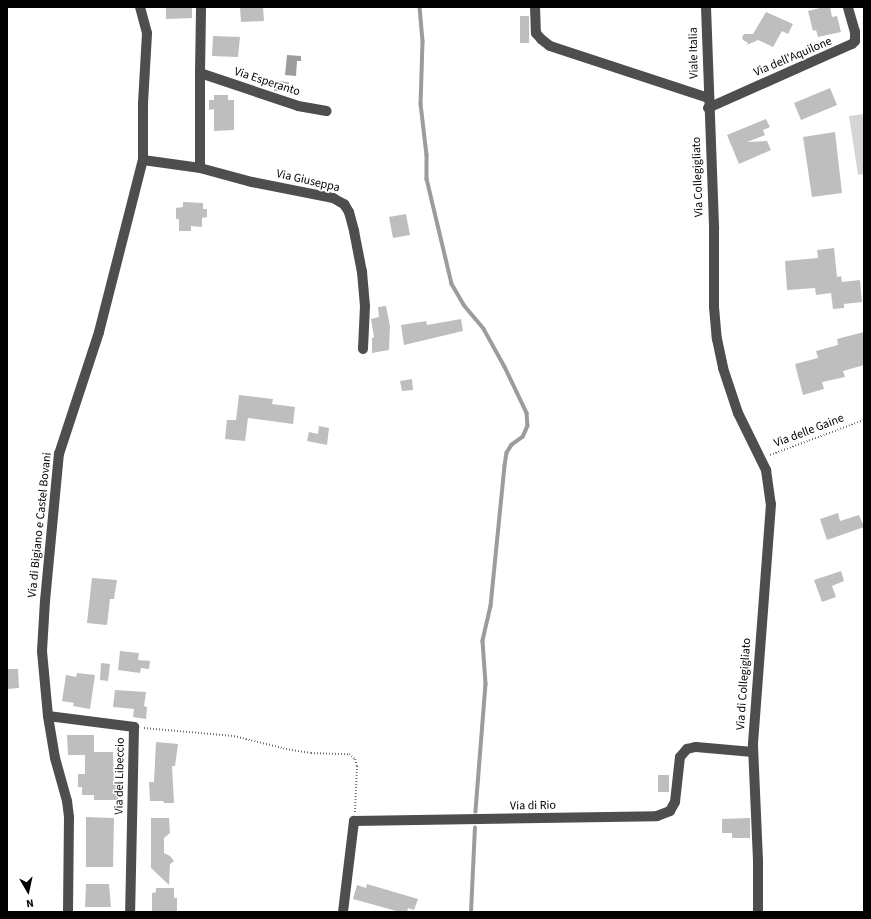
<!DOCTYPE html>
<html>
<head>
<meta charset="utf-8">
<style>
  body { margin:0 }
  #map { position:relative; width:871px; height:919px; overflow:hidden; background:#fff; font-family:"Source Sans 3",sans-serif }
  div>[style] { position:absolute }
  [style*='--x'] { left:calc(var(--x)*1px); top:calc(var(--y)*1px); width:calc(var(--w)*1px); rotate:calc(var(--a)*1deg) }
  .green>* { inset:0; background:#d5d5d5 }
  .water>* { inset:0; background:#9c9c9c }
  .stream>* { height:3.5px; margin:-1.75px; padding:0 1.75px; transform-origin:1.75px; border-radius:1.75px; background:#9c9c9c }
  .building>* { inset:0; background:#bebebe }
  .path>* { height:2px; margin-top:-1px; transform-origin:0; background:repeating-linear-gradient(90deg,#707070 0 1px,transparent 0 3px) }
  .minor>* { height:10px; margin:-5px; padding:0 5px; transform-origin:5px; border-radius:5px; background:#4e4e4e }
  span { translate:-50% -50%; white-space:nowrap; text-align:center; line-height:1.15; -webkit-text-stroke:3px #fff; paint-order:stroke }
  .street-label { font-size:12px; color:#000 }
  .frame { position:absolute; inset:0; border:8px solid #000; pointer-events:none }
  .north { position:absolute; left:8px; top:871px; width:40px; height:40px; -webkit-text-stroke:3px #fff; paint-order:stroke; rotate:171deg; font-size:11px; font-weight:700; line-height:16px; text-align:center; color:#000 }
  .north::after { content:''; display:block; margin:auto; width:14px; height:18px; background:#000; clip-path:polygon(50% 0,100% 100%,50% 72%,0 100%) }
</style>
</head>
<body>
<div id="map">
  <div class="green">
    <div style="clip-path:polygon(864px 114px,864px 174px,858px 175px,849px 116px)"></div>
  </div>
  <div class="water">
    <div style="clip-path:polygon(287px 55px,301px 56px,301px 61px,297px 61px,296px 76px,285px 75px)"></div>
  </div>
  <div class="stream">
    <div style="--x:420;--y:7;--w:35;--a:85"></div>
    <div style="--x:423;--y:42;--w:62;--a:91.8"></div>
    <div style="--x:421;--y:104;--w:51;--a:83.3"></div>
    <div style="--x:427;--y:155;--w:24;--a:90"></div>
    <div style="--x:427;--y:179;--w:108;--a:76.6"></div>
    <div style="--x:452;--y:284;--w:24;--a:60"></div>
    <div style="--x:464;--y:305;--w:31;--a:50"></div>
    <div style="--x:484;--y:329;--w:43;--a:61.1"></div>
    <div style="--x:505;--y:367;--w:51;--a:64.4"></div>
    <div style="--x:527;--y:413;--w:13;--a:86"></div>
    <div style="--x:528;--y:426;--w:12;--a:114"></div>
    <div style="--x:523;--y:437;--w:14;--a:144"></div>
    <div style="--x:512;--y:445;--w:9;--a:122"></div>
    <div style="--x:507;--y:453;--w:13;--a:99"></div>
    <div style="--x:505;--y:466;--w:141;--a:95.7"></div>
    <div style="--x:491;--y:606;--w:36;--a:103"></div>
    <div style="--x:483;--y:641;--w:43;--a:86"></div>
    <div style="--x:486;--y:684;--w:128;--a:94.5"></div>
    <div style="--x:471;--y:912;--w:84;--a:-87.3"></div>
  </div>
  <div class="building">
    <div style="clip-path:polygon(166px 7px,192px 7px,192px 18px,166px 19px)"></div>
    <div style="clip-path:polygon(240px 7px,263px 7px,264px 21px,241px 22px)"></div>
    <div style="clip-path:polygon(824px 7px,830px 7px,832px 17px,837px 16px,841px 32px,818px 37px,816px 30px,813px 31px,808px 11px)"></div>
    <div style="clip-path:polygon(766px 12px,793px 24px,788px 34px,782px 31px,773px 47px,758px 40px,747px 45px,748px 43px,743px 40px,742px 37px,744px 34px,753px 34px)"></div>
    <div style="clip-path:polygon(520px 16px,529px 16px,529px 43px,520px 43px)"></div>
    <div style="clip-path:polygon(213px 36px,240px 37px,238px 57px,212px 56px)"></div>
    <div style="clip-path:polygon(275px 81px,289px 82px,288px 91px,274px 91px)"></div>
    <div style="clip-path:polygon(830px 88px,837px 105px,801px 120px,794px 103px)"></div>
    <div style="clip-path:polygon(214px 95px,228px 95px,228px 100px,234px 100px,234px 130px,214px 131px,214px 109px,209px 110px,209px 100px,214px 100px)"></div>
    <div style="clip-path:polygon(766px 119px,770px 127px,763px 130px,765px 135px,747px 142px,767px 141px,771px 150px,739px 164px,727px 135px)"></div>
    <div style="clip-path:polygon(835px 132px,842px 193px,812px 197px,803px 137px)"></div>
    <div style="clip-path:polygon(183px 202px,203px 203px,203px 209px,207px 209px,207px 217px,202px 218px,202px 227px,191px 226px,191px 231px,179px 231px,179px 219px,176px 219px,176px 208px,183px 207px)"></div>
    <div style="clip-path:polygon(406px 214px,410px 235px,393px 238px,389px 217px)"></div>
    <div style="clip-path:polygon(834px 248px,837px 277px,841px 276px,842px 282px,860px 280px,862px 302px,844px 304px,844px 308px,833px 309px,831px 293px,816px 295px,815px 288px,787px 290px,785px 261px,818px 258px,817px 250px)"></div>
    <div style="clip-path:polygon(386px 306px,390px 326px,389px 350px,372px 353px,372px 338px,374px 337px,371px 319px,379px 317px,378px 307px)"></div>
    <div style="clip-path:polygon(461px 319px,463px 331px,404px 345px,401px 325px,426px 321px,427px 325px)"></div>
    <div style="clip-path:polygon(864px 332px,864px 365px,843px 371px,845px 377px,822px 382px,824px 389px,803px 395px,795px 364px,818px 358px,816px 351px,838px 345px,837px 339px)"></div>
    <div style="clip-path:polygon(412px 379px,413px 390px,402px 391px,400px 381px)"></div>
    <div style="clip-path:polygon(239px 395px,273px 399px,272px 404px,295px 407px,293px 424px,248px 418px,245px 441px,225px 439px,227px 420px,236px 420px)"></div>
    <div style="clip-path:polygon(319px 426px,329px 428px,327px 445px,307px 441px,309px 432px,318px 434px)"></div>
    <div style="clip-path:polygon(838px 513px,840px 521px,859px 515px,864px 527px,827px 540px,820px 519px)"></div>
    <div style="clip-path:polygon(841px 571px,844px 581px,832px 586px,836px 597px,822px 602px,814px 580px)"></div>
    <div style="clip-path:polygon(92px 578px,117px 580px,114px 599px,110px 599px,107px 625px,87px 623px)"></div>
    <div style="clip-path:polygon(120px 651px,139px 653px,138px 660px,150px 661px,149px 669px,141px 668px,140px 673px,118px 670px)"></div>
    <div style="clip-path:polygon(101px 663px,110px 664px,108px 681px,100px 680px)"></div>
    <div style="clip-path:polygon(7px 669px,18px 669px,19px 688px,7px 689px)"></div>
    <div style="clip-path:polygon(77px 673px,95px 675px,90px 709px,73px 706px,74px 703px,62px 701px,66px 675px,76px 677px)"></div>
    <div style="clip-path:polygon(115px 690px,146px 692px,144px 706px,147px 707px,146px 719px,133px 717px,134px 709px,113px 707px)"></div>
    <div style="clip-path:polygon(67px 735px,94px 735px,94px 752px,113px 752px,114px 781px,118px 781px,118px 800px,94px 800px,94px 795px,82px 795px,82px 787px,78px 787px,78px 774px,85px 774px,85px 755px,68px 755px)"></div>
    <div style="clip-path:polygon(156px 742px,178px 744px,175px 766px,172px 766px,174px 803px,164px 803px,163px 801px,150px 801px,149px 782px,154px 782px)"></div>
    <div style="clip-path:polygon(658px 775px,669px 775px,669px 792px,658px 792px)"></div>
    <div style="clip-path:polygon(86px 817px,114px 818px,113px 867px,86px 867px)"></div>
    <div style="clip-path:polygon(151px 818px,169px 818px,170px 833px,164px 838px,164px 853px,170px 856px,174px 861px,170px 864px,169px 885px,151px 868px)"></div>
    <div style="clip-path:polygon(750px 818px,750px 838px,732px 838px,732px 833px,722px 833px,722px 819px)"></div>
    <div style="clip-path:polygon(86px 884px,109px 884px,111px 907px,85px 907px)"></div>
    <div style="clip-path:polygon(367px 884px,418px 899px,414px 910px,408px 908px,407px 912px,400px 912px,353px 899px,357px 885px,366px 888px)"></div>
    <div style="clip-path:polygon(156px 888px,174px 888px,174px 898px,177px 898px,177px 912px,152px 912px,152px 893px,156px 892px)"></div>
  </div>
  <div class="path">
    <div style="--x:770;--y:455;--w:100;--a:-20.4"></div>
    <div style="--x:144;--y:728;--w:90;--a:5.1"></div>
    <div style="--x:234;--y:736;--w:54;--a:14"></div>
    <div style="--x:286;--y:749;--w:25;--a:9"></div>
    <div style="--x:311;--y:753;--w:38;--a:2"></div>
    <div style="--x:349;--y:754;--w:8;--a:40"></div>
    <div style="--x:355;--y:759;--w:7;--a:74"></div>
    <div style="--x:357;--y:766;--w:46;--a:92.5"></div>
  </div>
  <div class="minor">
    <div style="--x:535;--y:7;--w:26;--a:88"></div>
    <div style="--x:536;--y:33;--w:8;--a:50"></div>
    <div style="--x:541;--y:39;--w:11;--a:38"></div>
    <div style="--x:550;--y:46;--w:166;--a:18.2"></div>
    <div style="--x:706;--y:7;--w:222;--a:87.9"></div>
    <div style="--x:714;--y:229;--w:78;--a:90"></div>
    <div style="--x:714;--y:307;--w:32;--a:85"></div>
    <div style="--x:717;--y:339;--w:30;--a:78"></div>
    <div style="--x:723;--y:368;--w:47;--a:71.6"></div>
    <div style="--x:738;--y:413;--w:64;--a:63.8"></div>
    <div style="--x:766;--y:470;--w:34;--a:82"></div>
    <div style="--x:771;--y:504;--w:243;--a:94.3"></div>
    <div style="--x:753;--y:746;--w:116;--a:87.5"></div>
    <div style="--x:758;--y:862;--w:50;--a:90"></div>
    <div style="--x:200;--y:73;--w:66;--a:-89.1"></div>
    <div style="--x:708;--y:108;--w:158;--a:-24"></div>
    <div style="--x:852;--y:44;--w:4;--a:-45"></div>
    <div style="--x:855;--y:41;--w:9;--a:-90"></div>
    <div style="--x:855;--y:32;--w:26;--a:-106"></div>
    <div style="--x:143;--y:160;--w:58;--a:8"></div>
    <div style="--x:200;--y:168;--w:54;--a:15.1"></div>
    <div style="--x:252;--y:182;--w:83;--a:11.2"></div>
    <div style="--x:333;--y:198;--w:13;--a:29"></div>
    <div style="--x:344;--y:204;--w:9;--a:58"></div>
    <div style="--x:349;--y:212;--w:20;--a:75"></div>
    <div style="--x:354;--y:231;--w:42;--a:79"></div>
    <div style="--x:362;--y:272;--w:34;--a:85"></div>
    <div style="--x:365;--y:306;--w:43;--a:92.7"></div>
    <div style="--x:200;--y:168;--w:95;--a:-90"></div>
    <div style="--x:200;--y:73;--w:103;--a:18.6"></div>
    <div style="--x:298;--y:106;--w:29;--a:10"></div>
    <div style="--x:48;--y:716;--w:87;--a:7.3"></div>
    <div style="--x:134;--y:727;--w:185;--a:91.2"></div>
    <div style="--x:68;--y:912;--w:95;--a:-89.4"></div>
    <div style="--x:69;--y:817;--w:16;--a:-97"></div>
    <div style="--x:67;--y:801;--w:45;--a:-105.6"></div>
    <div style="--x:55;--y:758;--w:43;--a:-99.5"></div>
    <div style="--x:48;--y:716;--w:65;--a:-95.3"></div>
    <div style="--x:42;--y:651;--w:50;--a:-86.6"></div>
    <div style="--x:45;--y:601;--w:148;--a:-84.6"></div>
    <div style="--x:59;--y:454;--w:128;--a:-71.8"></div>
    <div style="--x:99;--y:332;--w:178;--a:-75.7"></div>
    <div style="--x:143;--y:160;--w:57;--a:-90"></div>
    <div style="--x:143;--y:103;--w:70;--a:-86.7"></div>
    <div style="--x:147;--y:33;--w:27;--a:-105"></div>
    <div style="--x:343;--y:912;--w:92;--a:-83.1"></div>
    <div style="--x:354;--y:821;--w:303;--a:-0.9"></div>
    <div style="--x:657;--y:816;--w:14;--a:-21"></div>
    <div style="--x:670;--y:811;--w:10;--a:-61"></div>
    <div style="--x:675;--y:802;--w:45;--a:-83.7"></div>
    <div style="--x:680;--y:757;--w:11;--a:-49"></div>
    <div style="--x:687;--y:749;--w:9;--a:-13"></div>
    <div style="--x:696;--y:747;--w:57;--a:5"></div>
  </div>
  <div class="street-label">
    <span style="left:694px;top:53px;rotate:-91deg">Viale Italia</span>
    <span style="left:793px;top:57px;rotate:-23deg">Via dell'Aquilone</span>
    <span style="left:267px;top:82px;rotate:18deg">Via Esperanto</span>
    <span style="left:698px;top:177px;rotate:-92deg">Via Collegigliato</span>
    <span style="left:308px;top:181px;rotate:13deg">Via Giuseppa</span>
    <span style="left:809px;top:431px;rotate:-21deg">Via delle Gaine</span>
    <span style="left:40px;top:525px;rotate:-84deg">Via di Bigiano e Castel Bovani</span>
    <span style="left:744px;top:684px;rotate:-86deg">Via di Collegigliato</span>
    <span style="left:120px;top:776px;rotate:-89deg">Via del Libeccio</span>
    <span style="left:533px;top:806px;rotate:-1deg">Via di Rio</span>
  </div>
  <div class="frame"></div>
  <div class="north">N</div>
</div>
</body>
</html>
